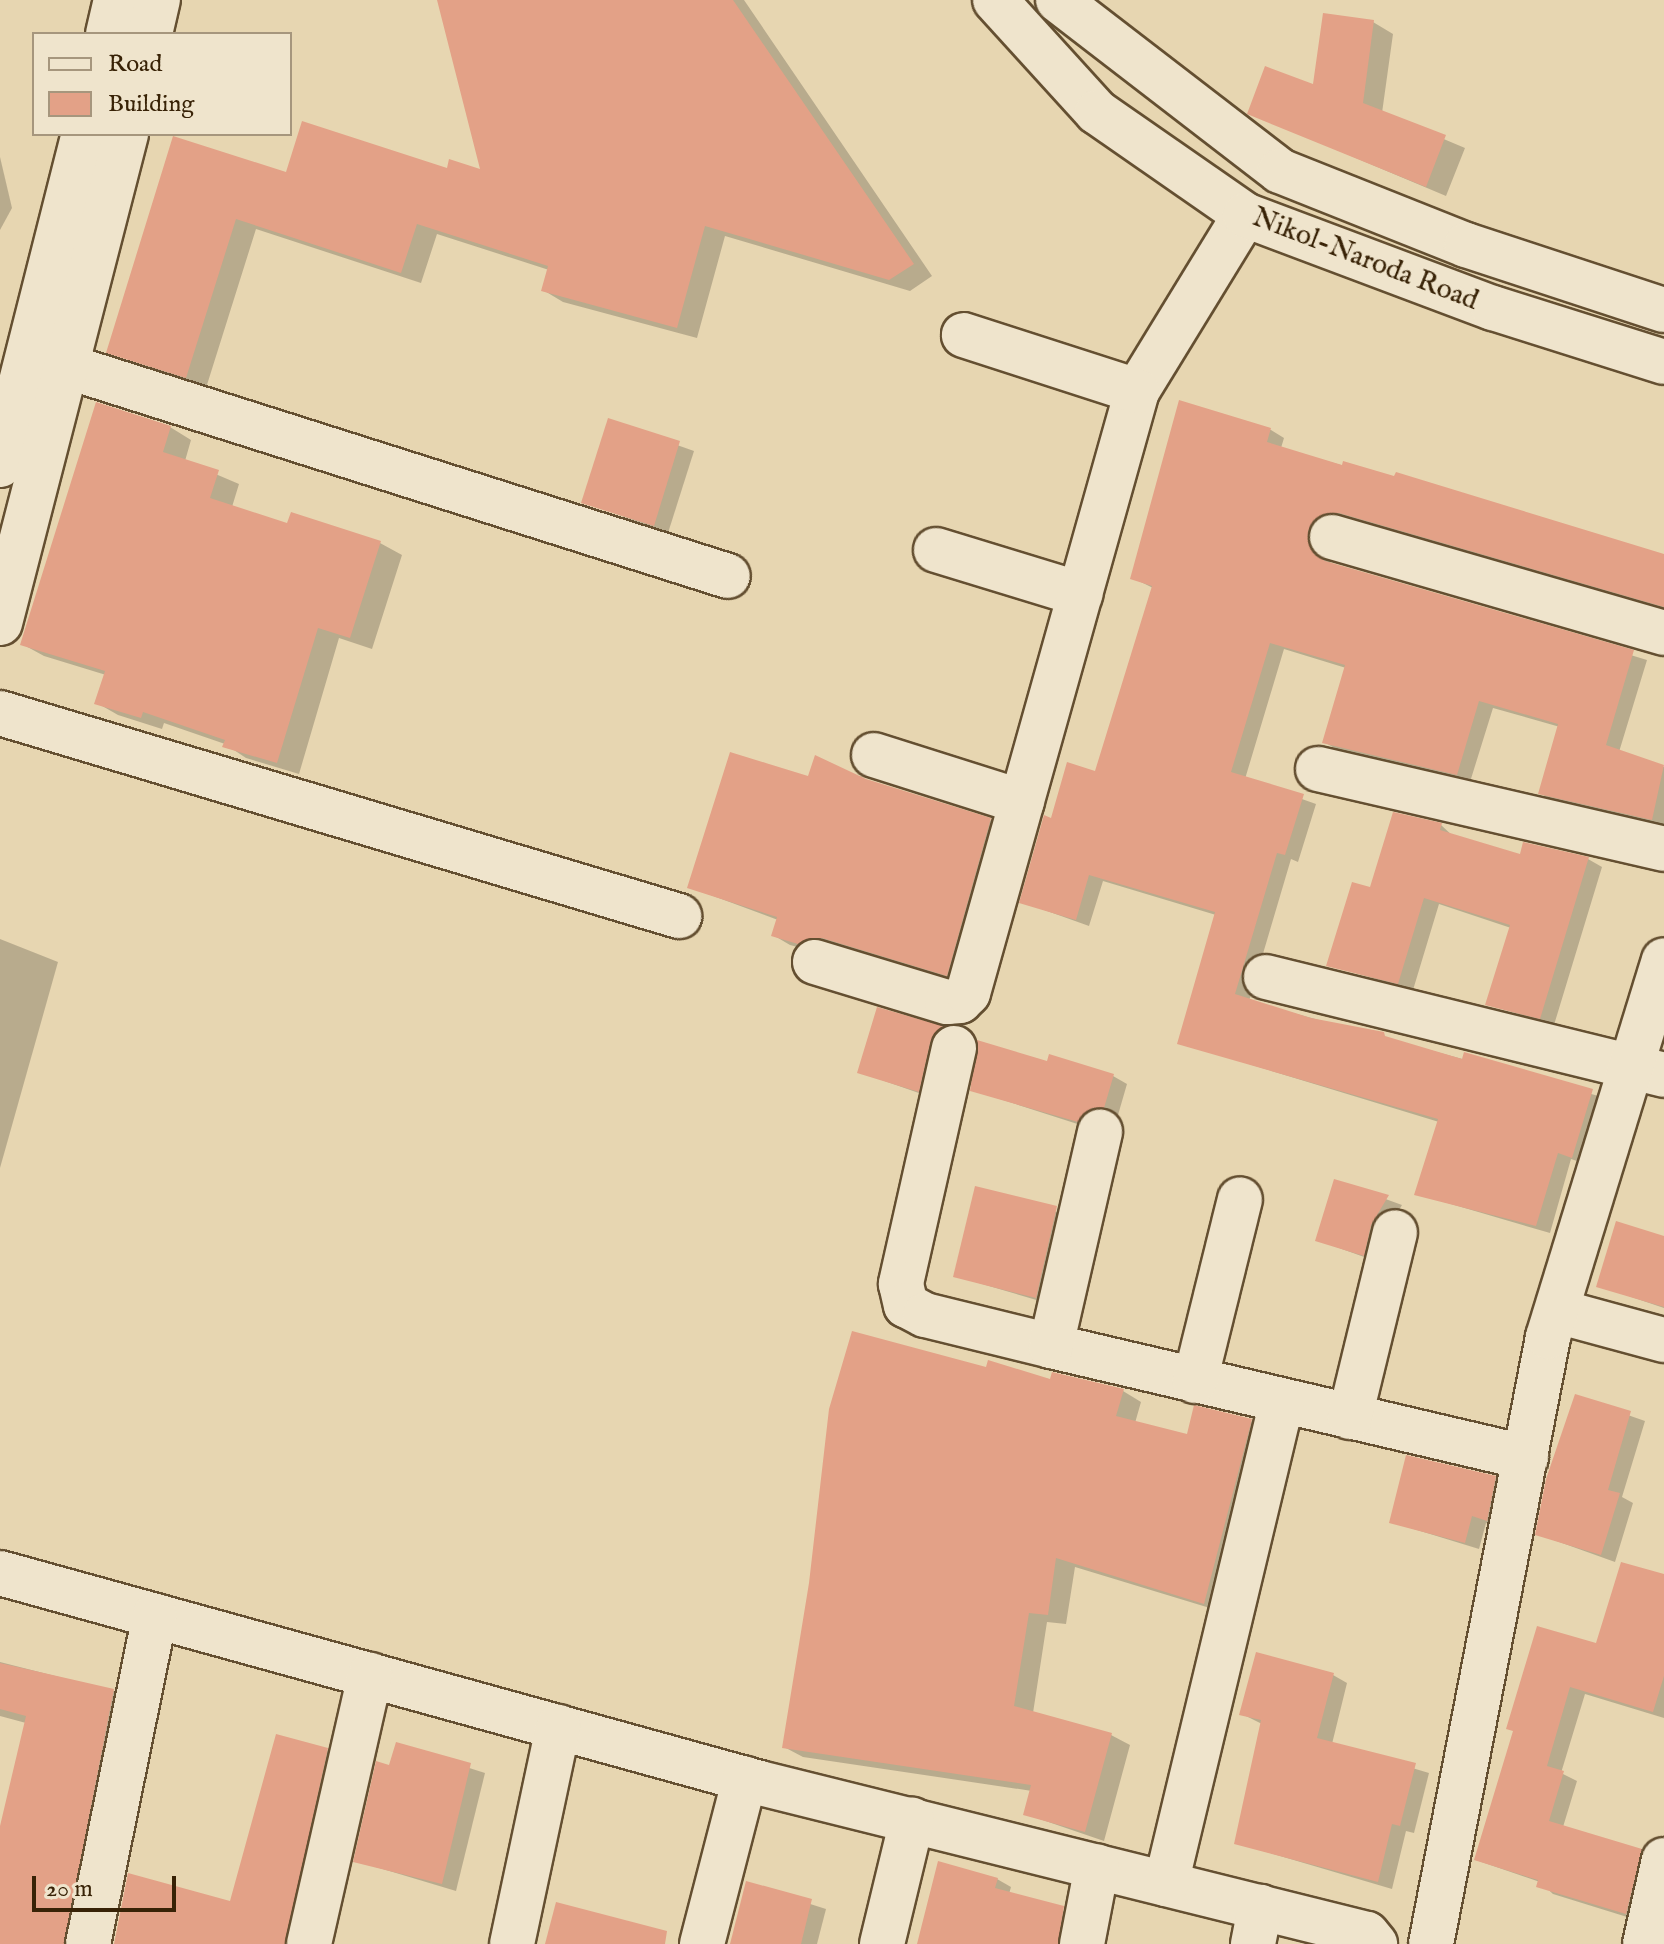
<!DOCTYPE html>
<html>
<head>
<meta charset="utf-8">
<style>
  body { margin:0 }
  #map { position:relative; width:1664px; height:1944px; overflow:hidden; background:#e7d6b1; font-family:"IM FELL English",serif }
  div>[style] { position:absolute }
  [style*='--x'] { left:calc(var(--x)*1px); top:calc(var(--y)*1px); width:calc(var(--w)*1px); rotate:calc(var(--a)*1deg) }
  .shadow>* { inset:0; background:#0003 }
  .building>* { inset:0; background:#e3a187 }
  .roads { filter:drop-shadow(2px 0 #644f31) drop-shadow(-2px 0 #644f31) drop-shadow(0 2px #644f31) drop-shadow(0 -2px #644f31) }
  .minor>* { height:44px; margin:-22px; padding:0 22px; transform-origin:22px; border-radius:22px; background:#efe4cc }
  .secondary>* { height:44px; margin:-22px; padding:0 22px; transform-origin:22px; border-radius:22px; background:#efe4cc }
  span { translate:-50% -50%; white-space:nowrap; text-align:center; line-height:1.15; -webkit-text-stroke:6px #efe4cc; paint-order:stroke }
  .street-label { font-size:28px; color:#382206 }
  .legend { position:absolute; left:32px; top:32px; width:260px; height:104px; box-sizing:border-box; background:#efe4cc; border:2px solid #a6967d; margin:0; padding:10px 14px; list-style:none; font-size:24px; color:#382206 }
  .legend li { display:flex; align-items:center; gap:16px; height:40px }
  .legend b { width:40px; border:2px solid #a6967d }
  .scale { position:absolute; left:32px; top:1876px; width:144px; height:36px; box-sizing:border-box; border:4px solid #382206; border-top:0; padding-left:10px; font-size:24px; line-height:28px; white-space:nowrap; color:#382206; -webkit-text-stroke:6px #efe4cc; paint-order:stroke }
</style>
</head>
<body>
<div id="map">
  <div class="shadow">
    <div style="clip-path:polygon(439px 0,744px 0,932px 276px,910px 291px,725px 236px,697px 338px,563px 302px,543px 290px,549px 270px,437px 234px,421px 283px,256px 229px,206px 388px,109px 352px,175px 139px,287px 174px,482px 172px)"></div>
    <div style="clip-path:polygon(1373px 22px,1393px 34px,1382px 113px,1465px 148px,1446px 196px,1249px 113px,1315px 87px)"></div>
    <div style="clip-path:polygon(0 157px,12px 208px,0 230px)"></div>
    <div style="clip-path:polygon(1181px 402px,1271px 430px,1284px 438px,1281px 448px,1664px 557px,1664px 609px,1354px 520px,1340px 520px,1321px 553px,1333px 565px,1647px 660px,1619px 752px,1664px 767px,1664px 826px,1553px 801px,1540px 793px,1560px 727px,1493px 708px,1470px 782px,1338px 750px,1324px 742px,1346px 668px,1284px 649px,1245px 779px,1316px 804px,1298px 862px,1291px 859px,1249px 1001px,1606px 1098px,1586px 1164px,1571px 1159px,1550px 1233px,1417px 1194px,1439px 1122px,1180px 1043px,1216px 915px,1103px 881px,1089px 926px,1022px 902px,1052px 820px,1097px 773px,1153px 588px,1133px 578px)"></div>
    <div style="clip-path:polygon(609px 421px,694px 451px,668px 533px,584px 502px)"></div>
    <div style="clip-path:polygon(170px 427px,191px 440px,185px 461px,239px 484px,232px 507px,288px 525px,292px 514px,380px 543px,402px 555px,372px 649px,339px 638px,299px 774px,246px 758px,225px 744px,164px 723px,162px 729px,118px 715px,97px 703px,106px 675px,44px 656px,22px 644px)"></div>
    <div style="clip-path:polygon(809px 778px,990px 820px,1007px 830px,963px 984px,840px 946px,816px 952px,790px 945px,773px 935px,778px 920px,689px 887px)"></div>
    <div style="clip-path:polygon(1441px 825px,1454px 837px,1521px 856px,1588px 859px,1602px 867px,1554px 1025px,1487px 1004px,1511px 928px,1439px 904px,1413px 990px,1329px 965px,1372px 890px)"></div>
    <div style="clip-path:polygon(0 939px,58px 962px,0 1168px)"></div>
    <div style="clip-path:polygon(878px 1009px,955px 1036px,933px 1098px,859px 1072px)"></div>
    <div style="clip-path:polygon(1049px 1064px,1113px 1076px,1127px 1084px,1118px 1115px,1107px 1116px,1093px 1129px,972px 1090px)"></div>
    <div style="clip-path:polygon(1336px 1181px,1402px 1205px,1385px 1234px,1378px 1262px,1317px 1240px)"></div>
    <div style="clip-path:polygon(976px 1189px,1071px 1216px,1050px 1304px,955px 1276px)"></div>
    <div style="clip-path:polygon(1664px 1238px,1664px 1308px,1599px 1286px)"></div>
    <div style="clip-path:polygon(987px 1369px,1123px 1391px,1141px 1402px,1135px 1423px,1188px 1436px,1251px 1421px,1270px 1431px,1223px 1612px,1075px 1567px,1066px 1624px,1047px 1622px,1033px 1713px,1111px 1735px,1130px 1745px,1104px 1841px,1025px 1814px,1032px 1791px,803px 1757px,784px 1747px)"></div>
    <div style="clip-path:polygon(1576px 1397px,1645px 1421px,1622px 1497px,1633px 1503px,1615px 1562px,1537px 1534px)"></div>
    <div style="clip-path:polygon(1495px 1478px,1509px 1486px,1501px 1527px,1486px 1523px,1479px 1549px,1391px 1522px)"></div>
    <div style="clip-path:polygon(1664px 1576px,1664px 1718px,1585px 1694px,1561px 1773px,1577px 1781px,1563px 1827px,1656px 1859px,1640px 1921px,1553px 1894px,1540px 1882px,1476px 1860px,1515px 1731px)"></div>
    <div style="clip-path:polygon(0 1662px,114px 1691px,139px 1706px,91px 1944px,0 1944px,0 1832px,26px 1723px,0 1716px)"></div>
    <div style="clip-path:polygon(1333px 1675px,1347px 1683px,1332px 1744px,1429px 1773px,1414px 1833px,1406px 1831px,1392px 1889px,1236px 1843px,1262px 1724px,1242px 1714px)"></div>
    <div style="clip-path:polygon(397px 1745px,485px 1773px,456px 1891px,356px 1861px)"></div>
    <div style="clip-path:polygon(327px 1750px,353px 1764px,312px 1944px,115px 1944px,232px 1904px)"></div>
    <div style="clip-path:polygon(997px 1879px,1011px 1887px,1009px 1894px,1077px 1916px,1072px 1944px,918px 1944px)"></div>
    <div style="clip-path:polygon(747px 1884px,826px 1909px,817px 1944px,736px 1944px)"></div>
  </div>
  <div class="building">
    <div style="clip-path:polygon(437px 0,733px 0,914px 264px,889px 280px,705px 226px,677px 328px,541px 291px,548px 266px,417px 224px,401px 273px,236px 219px,186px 378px,106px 353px,173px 136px,286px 172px,302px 121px,447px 168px,449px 159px,480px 169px)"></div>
    <div style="clip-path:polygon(1323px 13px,1374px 20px,1363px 103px,1446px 135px,1426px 187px,1247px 114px,1265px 66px,1313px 84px)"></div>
    <div style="clip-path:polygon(1179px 400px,1271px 428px,1267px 442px,1342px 465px,1343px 461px,1394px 476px,1396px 472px,1664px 554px,1664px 607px,1339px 513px,1315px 519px,1308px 531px,1314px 554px,1325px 561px,1634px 650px,1606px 745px,1664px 765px,1652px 820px,1538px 794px,1558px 724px,1479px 701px,1457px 775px,1322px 743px,1345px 665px,1270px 643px,1231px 772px,1304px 794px,1285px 855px,1277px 853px,1235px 994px,1311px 1018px,1384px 1032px,1385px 1036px,1462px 1059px,1464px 1052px,1593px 1089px,1572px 1158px,1558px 1153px,1536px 1226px,1414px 1195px,1438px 1119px,1177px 1044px,1215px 912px,1089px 875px,1076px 920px,1019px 903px,1044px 815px,1051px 818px,1067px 762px,1095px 771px,1152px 586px,1130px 579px)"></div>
    <div style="clip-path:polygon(96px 402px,171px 426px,163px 452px,219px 470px,210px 498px,287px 523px,291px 512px,381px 541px,350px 638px,318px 628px,277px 763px,222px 747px,225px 740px,143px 712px,141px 718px,94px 704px,105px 671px,20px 645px)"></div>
    <div style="clip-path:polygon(608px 418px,680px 441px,654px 526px,581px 503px)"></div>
    <div style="clip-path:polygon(730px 752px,808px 776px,815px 755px,866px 779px,991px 818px,947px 976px,822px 938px,798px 944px,771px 936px,777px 917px,687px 888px)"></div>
    <div style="clip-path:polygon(1393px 812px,1442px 823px,1440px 830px,1520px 854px,1523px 842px,1589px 857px,1540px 1019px,1485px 1005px,1510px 925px,1424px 898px,1398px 984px,1326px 966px,1352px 882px,1370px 887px)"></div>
    <div style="clip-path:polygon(877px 1007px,943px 1026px,930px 1043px,919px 1092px,857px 1073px)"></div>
    <div style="clip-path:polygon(977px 1040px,1047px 1061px,1049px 1054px,1114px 1074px,1104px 1108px,1092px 1108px,1078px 1122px,970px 1091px)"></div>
    <div style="clip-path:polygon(1334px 1179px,1389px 1195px,1371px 1225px,1364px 1256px,1315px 1241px)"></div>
    <div style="clip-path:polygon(975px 1186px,1057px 1206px,1036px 1298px,953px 1277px)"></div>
    <div style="clip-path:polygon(1616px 1221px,1664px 1236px,1664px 1307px,1596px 1287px)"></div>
    <div style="clip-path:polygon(852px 1331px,986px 1367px,988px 1360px,1050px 1379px,1052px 1372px,1124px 1389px,1116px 1416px,1187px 1434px,1194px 1405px,1252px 1419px,1204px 1604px,1056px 1558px,1048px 1615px,1029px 1613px,1014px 1706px,1112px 1733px,1085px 1832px,1023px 1815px,1031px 1785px,782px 1748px,809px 1583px,829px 1409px)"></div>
    <div style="clip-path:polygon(1575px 1394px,1631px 1411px,1608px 1490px,1620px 1493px,1601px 1555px,1535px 1535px,1546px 1479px)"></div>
    <div style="clip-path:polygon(1406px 1455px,1496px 1476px,1487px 1521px,1472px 1516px,1465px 1543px,1389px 1523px)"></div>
    <div style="clip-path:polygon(1621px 1562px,1664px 1574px,1664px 1676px,1653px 1712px,1570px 1687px,1547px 1766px,1564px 1771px,1549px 1821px,1642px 1849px,1626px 1914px,1536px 1887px,1538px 1880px,1474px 1860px,1513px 1731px,1506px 1729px,1537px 1626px,1596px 1643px)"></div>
    <div style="clip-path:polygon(1256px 1652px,1334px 1673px,1317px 1738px,1416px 1763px,1400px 1826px,1392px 1824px,1378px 1882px,1234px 1844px,1261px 1720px,1239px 1715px)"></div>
    <div style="clip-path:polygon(0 1663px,114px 1689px,64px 1944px,0 1944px,0 1826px,26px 1716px,0 1709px)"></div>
    <div style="clip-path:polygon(276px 1734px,328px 1748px,285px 1944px,114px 1944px,128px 1873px,230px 1901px)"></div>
    <div style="clip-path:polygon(396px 1742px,471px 1763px,442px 1884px,353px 1862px,376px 1761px,389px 1765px)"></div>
    <div style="clip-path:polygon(938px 1861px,998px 1878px,995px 1888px,1064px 1906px,1058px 1944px,917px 1944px)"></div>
    <div style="clip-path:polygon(746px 1881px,812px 1899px,801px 1944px,730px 1944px)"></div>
    <div style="clip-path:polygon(556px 1902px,667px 1931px,665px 1944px,545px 1944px)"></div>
  </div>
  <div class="roads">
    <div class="minor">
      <div style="--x:69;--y:367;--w:691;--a:17.6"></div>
      <div style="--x:1137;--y:391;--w:206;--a:-58.5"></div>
      <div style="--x:1332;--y:537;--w:346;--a:16.1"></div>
      <div style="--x:936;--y:550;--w:151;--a:17"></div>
      <div style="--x:0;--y:713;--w:709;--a:16.65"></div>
      <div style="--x:874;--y:755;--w:155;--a:17.6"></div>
      <div style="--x:1318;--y:769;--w:355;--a:13"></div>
      <div style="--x:815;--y:962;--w:138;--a:16.9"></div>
      <div style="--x:947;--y:1002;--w:13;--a:-4"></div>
      <div style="--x:960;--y:1001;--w:11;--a:-45"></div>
      <div style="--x:968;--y:993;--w:625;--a:-74.32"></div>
      <div style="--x:1137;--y:391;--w:182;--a:-162.1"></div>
      <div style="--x:1266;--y:977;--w:410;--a:13.8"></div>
      <div style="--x:954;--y:1048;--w:242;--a:102.7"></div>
      <div style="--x:901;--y:1284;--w:22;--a:77"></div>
      <div style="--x:906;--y:1305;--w:21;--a:28"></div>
      <div style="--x:925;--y:1315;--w:130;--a:13.8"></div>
      <div style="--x:1051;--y:1346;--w:488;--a:13.2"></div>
      <div style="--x:1557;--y:1311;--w:111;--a:15.2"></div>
      <div style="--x:1051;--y:1346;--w:220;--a:-77.1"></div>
      <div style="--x:1195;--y:1381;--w:187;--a:-76.1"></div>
      <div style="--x:1350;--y:1417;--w:190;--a:-76.3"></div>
      <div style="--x:0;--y:1573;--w:788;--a:15.45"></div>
      <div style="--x:760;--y:1783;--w:625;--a:13.97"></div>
      <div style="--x:1367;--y:1934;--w:13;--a:51"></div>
      <div style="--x:1166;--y:1884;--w:497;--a:-76.5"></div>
      <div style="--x:88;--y:1944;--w:335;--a:-78.5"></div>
      <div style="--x:309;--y:1944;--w:276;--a:-77.2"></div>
      <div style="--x:512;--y:1944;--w:222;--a:-78"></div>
      <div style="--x:702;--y:1944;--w:171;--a:-75.5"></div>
      <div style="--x:882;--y:1944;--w:128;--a:-76.4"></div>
      <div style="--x:1082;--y:1944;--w:79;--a:-79.1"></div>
      <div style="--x:1253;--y:1944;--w:38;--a:-79"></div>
      <div style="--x:1431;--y:1944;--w:618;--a:-79.09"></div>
      <div style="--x:1548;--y:1337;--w:394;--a:-72.9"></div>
      <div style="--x:1645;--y:1944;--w:86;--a:-77.3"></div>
    </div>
    <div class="secondary">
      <div style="--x:995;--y:0;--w:151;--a:47.7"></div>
      <div style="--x:1097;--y:112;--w:180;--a:34.8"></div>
      <div style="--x:1245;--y:215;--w:265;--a:20.6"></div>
      <div style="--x:1493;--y:308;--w:179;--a:17.5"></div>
      <div style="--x:1058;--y:0;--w:280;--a:37.6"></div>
      <div style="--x:1280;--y:171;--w:200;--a:21.7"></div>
      <div style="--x:1466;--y:245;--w:208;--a:18.2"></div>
      <div style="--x:108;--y:34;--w:35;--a:-77"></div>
      <div style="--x:150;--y:34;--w:35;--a:-77"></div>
      <div style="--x:0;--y:465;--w:341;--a:-75.8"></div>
      <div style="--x:0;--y:623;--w:505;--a:-75.55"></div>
    </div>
  </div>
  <div class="street-label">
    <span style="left:1365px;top:260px;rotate:21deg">Nikol-Naroda Road</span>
  </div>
  <ul class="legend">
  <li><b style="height:10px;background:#efe4cc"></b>Road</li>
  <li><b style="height:22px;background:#e3a187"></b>Building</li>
  </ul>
  <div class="scale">20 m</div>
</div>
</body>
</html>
